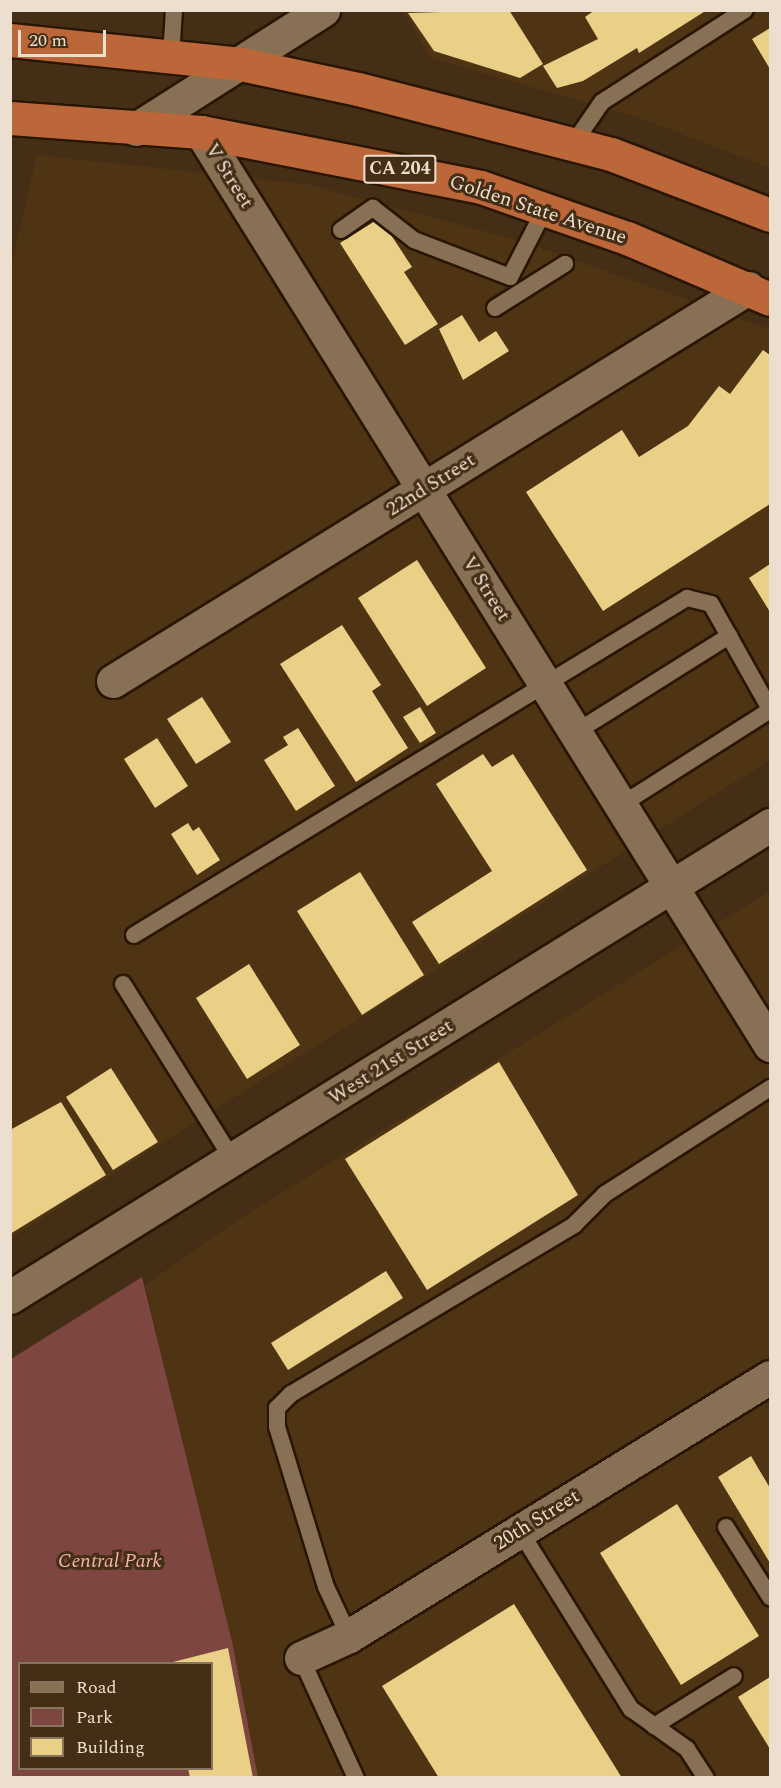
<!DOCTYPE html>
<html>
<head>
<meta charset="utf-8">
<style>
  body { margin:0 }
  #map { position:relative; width:781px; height:1788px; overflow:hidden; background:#442e15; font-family:Spectral,serif }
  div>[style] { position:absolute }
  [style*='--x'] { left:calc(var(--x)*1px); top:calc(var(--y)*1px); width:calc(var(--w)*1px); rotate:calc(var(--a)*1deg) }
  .built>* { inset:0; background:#4e3413 }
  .green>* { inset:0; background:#7d4641 }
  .building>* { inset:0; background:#ead086 }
  .roads { filter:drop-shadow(2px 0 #291600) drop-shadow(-2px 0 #291600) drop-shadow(0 2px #291600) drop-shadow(0 -2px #291600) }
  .lane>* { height:16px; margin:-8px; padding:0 8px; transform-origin:8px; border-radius:8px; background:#887055 }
  .street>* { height:33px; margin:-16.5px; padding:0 16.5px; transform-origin:16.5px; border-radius:16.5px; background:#887055 }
  .secondary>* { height:33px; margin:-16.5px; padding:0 16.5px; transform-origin:16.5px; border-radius:16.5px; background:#887055 }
  .highway>* { height:33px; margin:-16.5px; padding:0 16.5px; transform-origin:16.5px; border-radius:16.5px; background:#bc6739 }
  span { translate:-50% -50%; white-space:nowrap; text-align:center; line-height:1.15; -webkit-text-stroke:6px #442e15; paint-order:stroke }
  .shield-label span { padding:2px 4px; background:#442e15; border:2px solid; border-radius:4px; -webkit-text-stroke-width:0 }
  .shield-label { font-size:18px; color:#eddfd0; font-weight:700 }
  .street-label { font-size:20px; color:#eddfd0 }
  .park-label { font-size:20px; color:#f4b4ad; font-style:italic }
  .frame { position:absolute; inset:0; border:12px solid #eddfd0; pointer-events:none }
  .legend { position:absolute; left:18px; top:1662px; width:195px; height:108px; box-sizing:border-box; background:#442e15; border:2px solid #887560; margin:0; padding:8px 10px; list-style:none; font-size:18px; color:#eddfd0 }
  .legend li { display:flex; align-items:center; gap:12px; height:30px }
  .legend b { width:30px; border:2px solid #887560 }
  .scale { position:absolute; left:18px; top:30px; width:88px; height:27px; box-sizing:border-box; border:3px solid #eddfd0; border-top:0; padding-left:8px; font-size:18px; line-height:21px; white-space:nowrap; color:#eddfd0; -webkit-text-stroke:4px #442e15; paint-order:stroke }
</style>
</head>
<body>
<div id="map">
  <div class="built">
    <div style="clip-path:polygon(404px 11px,770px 11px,770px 168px,640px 118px,430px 58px)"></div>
    <div style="clip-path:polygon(37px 155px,306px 184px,521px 241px,770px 329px,770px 760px,11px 1238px,10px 270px)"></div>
    <div style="clip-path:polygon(770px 891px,770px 1777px,258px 1777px,233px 1646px,145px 1285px,238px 1220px)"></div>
  </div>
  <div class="green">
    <div style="clip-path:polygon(evenodd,142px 1277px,233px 1646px,258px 1777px,11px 1778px,11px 1359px,142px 1277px,20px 1664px,212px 1664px,212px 1768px,20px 1768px,20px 1664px)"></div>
  </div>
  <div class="building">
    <div style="clip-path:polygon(509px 10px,543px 64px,520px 78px,434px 51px,408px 13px)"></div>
    <div style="clip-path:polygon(595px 10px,707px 10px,639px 53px,637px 48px,583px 81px,557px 88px,543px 66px,598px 39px,585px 17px)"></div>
    <div style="clip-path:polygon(770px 28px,770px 69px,752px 39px)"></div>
    <div style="clip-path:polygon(380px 218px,412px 267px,404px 272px,438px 324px,405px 345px,340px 243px)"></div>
    <div style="clip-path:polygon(462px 315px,479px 342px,496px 331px,509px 351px,463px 380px,439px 329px)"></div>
    <div style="clip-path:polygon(763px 350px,770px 355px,770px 504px,603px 611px,526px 492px,622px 430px,639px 457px,688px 426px,719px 386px,730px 394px)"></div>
    <div style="clip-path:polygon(417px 560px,486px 668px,427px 706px,358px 598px)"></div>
    <div style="clip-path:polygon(770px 564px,770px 612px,749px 578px)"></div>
    <div style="clip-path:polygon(342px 625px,381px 685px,372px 691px,408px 748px,356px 782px,280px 664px)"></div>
    <div style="clip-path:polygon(202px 697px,231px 742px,196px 764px,167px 719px)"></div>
    <div style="clip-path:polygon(420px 707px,436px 733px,420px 743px,403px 717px)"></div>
    <div style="clip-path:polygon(298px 728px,335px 786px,296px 811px,264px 760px,288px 745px,283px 737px)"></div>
    <div style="clip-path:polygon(157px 738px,188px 786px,155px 808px,124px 759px)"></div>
    <div style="clip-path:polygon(483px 754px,492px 767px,513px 754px,587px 870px,439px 964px,412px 922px,492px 871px,436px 784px)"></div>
    <div style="clip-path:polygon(188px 823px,193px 831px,199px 827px,220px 860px,197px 875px,171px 834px)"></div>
    <div style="clip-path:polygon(360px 872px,424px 975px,362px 1015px,297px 911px)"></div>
    <div style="clip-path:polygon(249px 964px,300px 1045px,247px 1079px,196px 998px)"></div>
    <div style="clip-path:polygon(499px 1062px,578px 1195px,427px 1290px,345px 1159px)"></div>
    <div style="clip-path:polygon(111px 1068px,158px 1142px,113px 1170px,66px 1097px)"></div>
    <div style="clip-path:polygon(61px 1102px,106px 1175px,10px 1234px,10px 1130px)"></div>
    <div style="clip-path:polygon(386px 1271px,403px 1298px,288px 1370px,271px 1343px)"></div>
    <div style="clip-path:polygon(751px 1456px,770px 1488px,770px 1563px,718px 1477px)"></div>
    <div style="clip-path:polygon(677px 1504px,759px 1636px,681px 1685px,600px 1553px)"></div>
    <div style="clip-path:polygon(514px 1604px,622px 1778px,439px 1778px,382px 1686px)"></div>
    <div style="clip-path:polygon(228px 1648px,253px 1778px,190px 1778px,188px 1768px,212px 1768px,212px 1664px,169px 1663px)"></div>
    <div style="clip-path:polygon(770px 1677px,770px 1749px,738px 1697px)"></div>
  </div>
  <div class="roads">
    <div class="lane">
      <div style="--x:171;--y:56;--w:46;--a:-86.3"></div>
      <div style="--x:573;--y:144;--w:51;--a:-55.4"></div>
      <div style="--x:602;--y:102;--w:170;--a:-32.8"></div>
      <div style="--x:341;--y:230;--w:39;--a:-35"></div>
      <div style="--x:373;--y:208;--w:52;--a:38"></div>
      <div style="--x:414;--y:240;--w:103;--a:21.1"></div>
      <div style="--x:510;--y:277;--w:76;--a:-62.8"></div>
      <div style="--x:495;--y:308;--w:83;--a:-32.2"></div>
      <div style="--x:576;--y:732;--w:181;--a:-32.1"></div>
      <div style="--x:621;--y:805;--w:177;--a:-32.5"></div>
      <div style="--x:134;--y:935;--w:648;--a:-31.36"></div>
      <div style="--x:687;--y:598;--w:25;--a:14"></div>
      <div style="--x:711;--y:604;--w:120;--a:60.7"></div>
      <div style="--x:123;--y:984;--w:208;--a:58"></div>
      <div style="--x:726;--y:1527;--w:83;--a:57.8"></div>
      <div style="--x:520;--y:1531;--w:210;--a:58.1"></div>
      <div style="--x:631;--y:1709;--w:69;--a:35.5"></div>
      <div style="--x:687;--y:1749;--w:35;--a:57"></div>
      <div style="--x:349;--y:1636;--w:54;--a:-115.1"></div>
      <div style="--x:326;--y:1587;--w:167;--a:-107"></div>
      <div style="--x:277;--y:1427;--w:19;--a:-90"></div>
      <div style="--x:277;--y:1408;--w:20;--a:-45"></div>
      <div style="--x:291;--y:1394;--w:330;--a:-30.8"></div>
      <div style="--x:574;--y:1225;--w:44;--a:-45"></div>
      <div style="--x:605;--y:1194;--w:196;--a:-32.7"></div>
      <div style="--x:301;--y:1658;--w:132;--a:65.4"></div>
      <div style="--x:654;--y:1726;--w:94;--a:-32"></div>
    </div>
    <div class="street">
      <div style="--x:201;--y:132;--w:1076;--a:58.07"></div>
      <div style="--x:113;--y:681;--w:747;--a:-31.75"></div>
      <div style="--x:301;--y:1658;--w:53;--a:-24.6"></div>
      <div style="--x:349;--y:1636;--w:494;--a:-31.6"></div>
    </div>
    <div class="secondary">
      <div style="--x:136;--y:129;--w:222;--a:-32.5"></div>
      <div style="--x:10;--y:1297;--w:895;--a:-31.84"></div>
    </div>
    <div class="highway">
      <div style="--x:10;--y:40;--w:232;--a:5.9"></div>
      <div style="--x:241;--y:64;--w:120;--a:12.1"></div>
      <div style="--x:358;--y:89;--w:261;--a:14.4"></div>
      <div style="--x:611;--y:154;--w:170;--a:21"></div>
      <div style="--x:10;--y:118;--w:192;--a:4.2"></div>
      <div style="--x:201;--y:132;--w:285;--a:11.1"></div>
      <div style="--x:481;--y:187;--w:155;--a:19.3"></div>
      <div style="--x:627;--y:238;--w:155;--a:23.1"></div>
    </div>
  </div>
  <div class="shield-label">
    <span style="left:400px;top:169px">CA 204</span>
  </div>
  <div class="street-label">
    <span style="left:229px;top:176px;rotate:58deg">V Street</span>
    <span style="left:538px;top:210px;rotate:18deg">Golden State Avenue</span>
    <span style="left:431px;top:485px;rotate:-32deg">22nd Street</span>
    <span style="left:486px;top:589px;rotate:58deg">V Street</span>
    <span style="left:391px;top:1062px;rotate:-32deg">West 21st Street</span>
    <span style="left:537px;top:1520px;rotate:-32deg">20th Street</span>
  </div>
  <div class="park-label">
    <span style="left:110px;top:1561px">Central Park</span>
  </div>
  <div class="frame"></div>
  <ul class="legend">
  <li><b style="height:8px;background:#887055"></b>Road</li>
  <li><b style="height:16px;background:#7d4641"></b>Park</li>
  <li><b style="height:16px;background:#ead086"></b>Building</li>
  </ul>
  <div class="scale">20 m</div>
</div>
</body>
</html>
